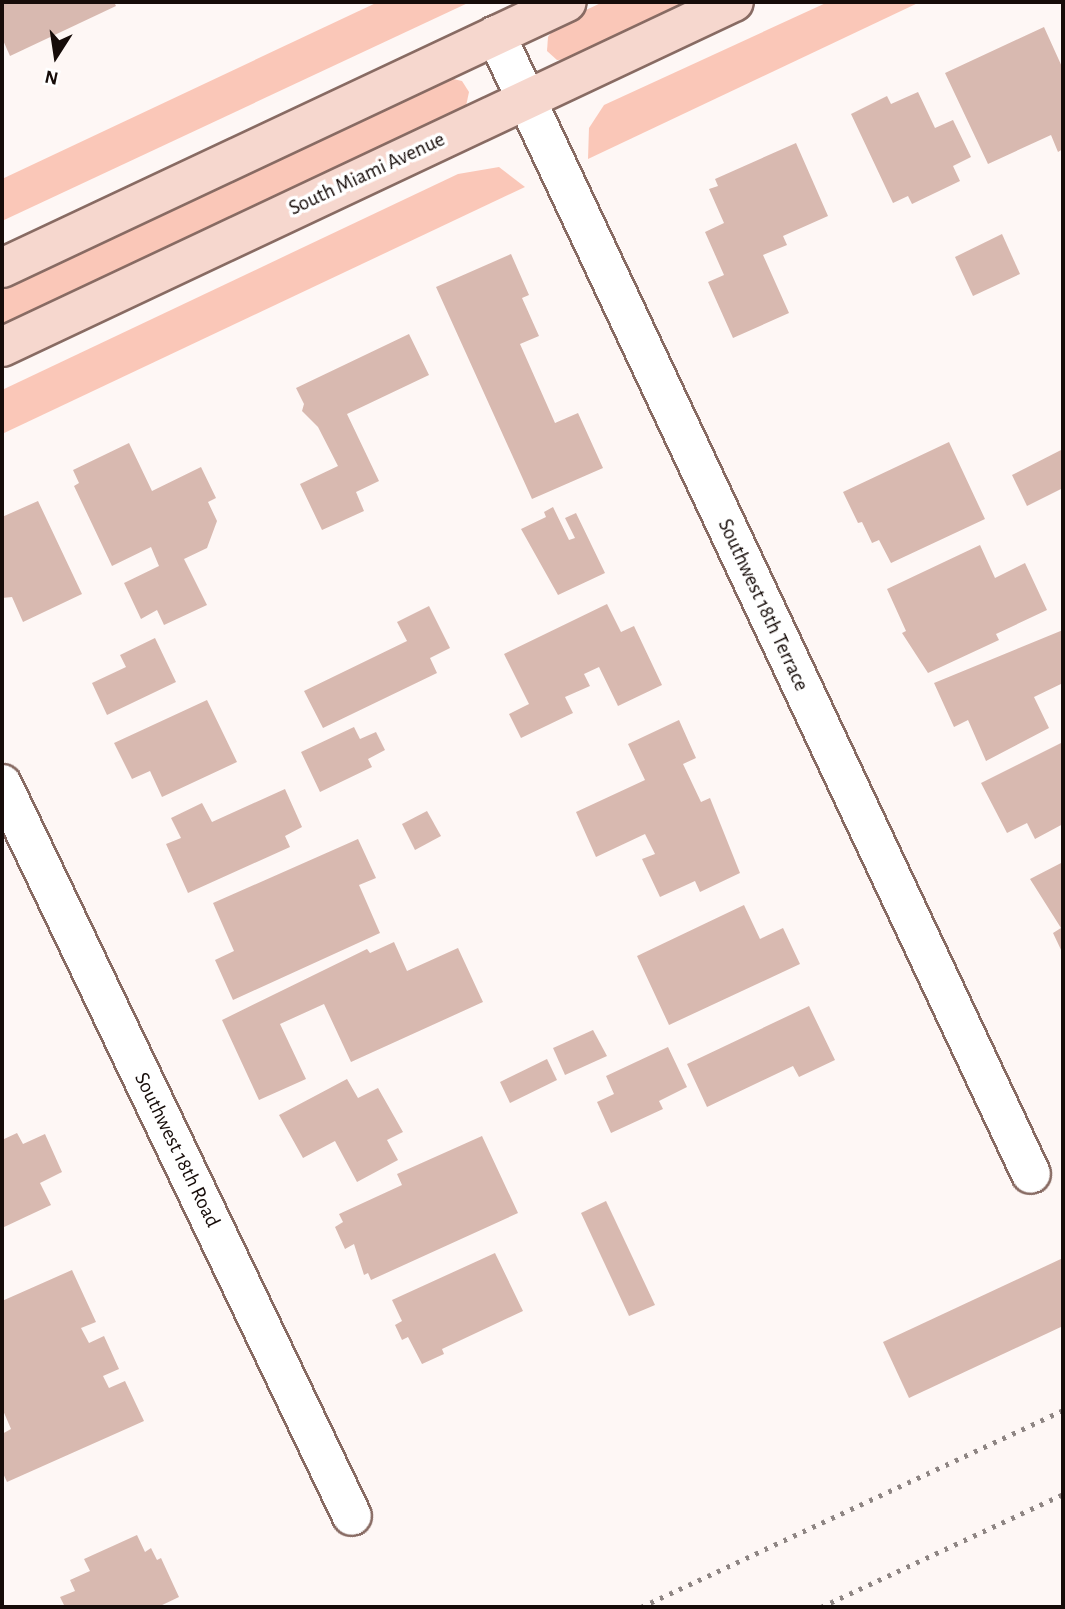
<!DOCTYPE html>
<html>
<head>
<meta charset="utf-8">
<style>
  body { margin:0 }
  #map { position:relative; width:1065px; height:1609px; overflow:hidden; background:#fef7f5; font-family:"Alegreya Sans",sans-serif }
  div>[style] { position:absolute }
  [style*='--x'] { left:calc(var(--x)*1px); top:calc(var(--y)*1px); width:calc(var(--w)*1px); rotate:calc(var(--a)*1deg) }
  .green>* { inset:0; background:#fac7b8 }
  .building>* { inset:0; background:#d8b9b0 }
  .roads { filter:drop-shadow(2px 0 #886b63) drop-shadow(-2px 0 #886b63) drop-shadow(0 2px #886b63) drop-shadow(0 -2px #886b63) }
  .minor>* { height:38px; margin:-19px; padding:0 19px; transform-origin:19px; border-radius:19px; background:#fff }
  .secondary>* { height:38px; margin:-19px; padding:0 19px; transform-origin:19px; border-radius:19px; background:#f6d7ce }
  .rail>* { height:5px; margin-top:-2.5px; transform-origin:0; background:repeating-linear-gradient(90deg,#8e8583 0 3.5px,transparent 0 10.5px) }
  span { translate:-50% -50%; white-space:nowrap; text-align:center; line-height:1.15; -webkit-text-stroke:7px #fff; paint-order:stroke }
  .street-label { font-size:21px; color:#160c09 }
  .frame { position:absolute; inset:0; border:4px solid #160c09; pointer-events:none }
  .north { position:absolute; left:21px; top:21px; width:70px; height:70px; -webkit-text-stroke:5px #fff; paint-order:stroke; rotate:192deg; font-size:19px; font-weight:700; line-height:28px; text-align:center; color:#160c09 }
  .north::after { content:''; display:block; margin:auto; width:24px; height:32px; background:#160c09; clip-path:polygon(50% 0,100% 100%,50% 72%,0 100%) }
</style>
</head>
<body>
<div id="map">
  <div class="green">
    <div style="clip-path:polygon(378px 2px,470px 2px,2px 221px,2px 179px)"></div>
    <div style="clip-path:polygon(603px 2px,699px 2px,576px 59px,557px 60px,547px 51px,548px 37px,558px 23px)"></div>
    <div style="clip-path:polygon(828px 2px,920px 2px,588px 159px,589px 128px,604px 105px)"></div>
    <div style="clip-path:polygon(445px 77px,462px 81px,469px 92px,466px 106px,453px 119px,2px 330px,2px 286px)"></div>
    <div style="clip-path:polygon(499px 167px,525px 187px,2px 434px,2px 390px,458px 174px)"></div>
  </div>
  <div class="building">
    <div style="clip-path:polygon(2px 2px,114px 2px,116px 6px,10px 56px,2px 38px)"></div>
    <div style="clip-path:polygon(1044px 27px,1063px 69px,1063px 149px,1058px 152px,1051px 135px,988px 164px,945px 73px)"></div>
    <div style="clip-path:polygon(918px 92px,935px 128px,953px 120px,971px 157px,953px 166px,960px 181px,912px 204px,908px 196px,893px 203px,851px 114px,887px 96px,891px 104px)"></div>
    <div style="clip-path:polygon(796px 143px,828px 216px,783px 236px,787px 245px,763px 255px,789px 313px,733px 338px,708px 282px,724px 275px,705px 232px,724px 223px,709px 189px,718px 186px,715px 179px)"></div>
    <div style="clip-path:polygon(1002px 234px,1020px 274px,973px 296px,955px 257px)"></div>
    <div style="clip-path:polygon(511px 254px,529px 295px,522px 298px,539px 336px,520px 344px,555px 423px,578px 413px,603px 468px,532px 499px,436px 287px)"></div>
    <div style="clip-path:polygon(409px 334px,429px 375px,347px 414px,379px 481px,356px 492px,364px 511px,322px 530px,300px 484px,338px 466px,318px 427px,302px 411px,304px 404px,296px 388px)"></div>
    <div style="clip-path:polygon(949px 442px,985px 519px,891px 563px,879px 540px,872px 543px,862px 522px,858px 523px,843px 492px)"></div>
    <div style="clip-path:polygon(129px 443px,152px 491px,201px 467px,216px 498px,208px 502px,217px 521px,207px 548px,184px 559px,207px 605px,164px 625px,157px 610px,141px 619px,124px 583px,159px 566px,151px 547px,112px 566px,74px 486px,79px 483px,73px 470px)"></div>
    <div style="clip-path:polygon(1063px 449px,1063px 488px,1027px 506px,1012px 475px)"></div>
    <div style="clip-path:polygon(38px 501px,82px 594px,23px 622px,12px 597px,2px 598px,2px 517px)"></div>
    <div style="clip-path:polygon(553px 507px,569px 540px,575px 538px,565px 518px,576px 513px,605px 573px,558px 595px,521px 529px,546px 517px,544px 512px)"></div>
    <div style="clip-path:polygon(980px 545px,995px 578px,1025px 563px,1047px 610px,996px 634px,999px 640px,928px 673px,902px 633px,906px 631px,887px 589px)"></div>
    <div style="clip-path:polygon(607px 604px,621px 632px,634px 626px,662px 685px,618px 706px,599px 667px,584px 674px,590px 686px,565px 697px,573px 713px,521px 738px,509px 714px,529px 704px,504px 654px)"></div>
    <div style="clip-path:polygon(429px 606px,450px 648px,430px 658px,437px 673px,323px 728px,304px 691px,407px 641px,397px 622px)"></div>
    <div style="clip-path:polygon(1063px 630px,1063px 683px,1034px 697px,1049px 728px,986px 761px,968px 720px,954px 727px,934px 683px)"></div>
    <div style="clip-path:polygon(155px 638px,176px 682px,107px 715px,92px 683px,126px 667px,120px 655px)"></div>
    <div style="clip-path:polygon(207px 700px,237px 762px,162px 797px,150px 771px,132px 779px,114px 743px)"></div>
    <div style="clip-path:polygon(679px 720px,696px 758px,683px 764px,701px 802px,710px 798px,740px 873px,700px 892px,695px 881px,660px 897px,642px 859px,655px 854px,645px 834px,596px 857px,576px 812px,645px 780px,628px 744px)"></div>
    <div style="clip-path:polygon(354px 727px,360px 739px,376px 732px,385px 750px,368px 759px,372px 767px,320px 792px,301px 752px)"></div>
    <div style="clip-path:polygon(1063px 742px,1063px 824px,1035px 839px,1027px 823px,1007px 833px,981px 783px)"></div>
    <div style="clip-path:polygon(285px 789px,302px 827px,285px 836px,290px 847px,188px 893px,166px 844px,181px 838px,171px 818px,202px 803px,212px 822px)"></div>
    <div style="clip-path:polygon(427px 811px,441px 836px,415px 850px,402px 824px)"></div>
    <div style="clip-path:polygon(358px 839px,376px 878px,359px 885px,380px 933px,233px 1000px,215px 960px,234px 951px,213px 903px)"></div>
    <div style="clip-path:polygon(1063px 862px,1063px 954px,1053px 933px,1061px 928px,1030px 879px)"></div>
    <div style="clip-path:polygon(744px 905px,760px 939px,783px 928px,800px 964px,669px 1025px,637px 956px)"></div>
    <div style="clip-path:polygon(394px 942px,407px 971px,458px 948px,483px 1002px,351px 1062px,324px 1004px,280px 1024px,306px 1079px,259px 1100px,222px 1020px,367px 949px,370px 953px)"></div>
    <div style="clip-path:polygon(809px 1006px,835px 1060px,799px 1077px,793px 1066px,707px 1107px,687px 1064px)"></div>
    <div style="clip-path:polygon(593px 1030px,607px 1056px,565px 1075px,553px 1048px)"></div>
    <div style="clip-path:polygon(668px 1047px,687px 1087px,659px 1101px,663px 1109px,611px 1133px,597px 1102px,614px 1094px,606px 1076px)"></div>
    <div style="clip-path:polygon(547px 1059px,557px 1080px,510px 1103px,500px 1082px)"></div>
    <div style="clip-path:polygon(347px 1079px,358px 1098px,378px 1088px,403px 1132px,387px 1140px,398px 1160px,357px 1182px,335px 1141px,303px 1158px,279px 1115px)"></div>
    <div style="clip-path:polygon(17px 1133px,23px 1144px,45px 1134px,62px 1172px,40px 1183px,51px 1205px,2px 1228px,2px 1140px)"></div>
    <div style="clip-path:polygon(482px 1136px,518px 1213px,371px 1280px,368px 1273px,364px 1275px,354px 1244px,345px 1249px,335px 1227px,343px 1222px,339px 1214px,402px 1185px,397px 1174px)"></div>
    <div style="clip-path:polygon(606px 1201px,655px 1305px,629px 1316px,581px 1213px)"></div>
    <div style="clip-path:polygon(495px 1253px,523px 1311px,442px 1349px,444px 1354px,422px 1364px,408px 1337px,402px 1340px,395px 1325px,402px 1321px,392px 1300px)"></div>
    <div style="clip-path:polygon(1063px 1258px,1063px 1326px,909px 1398px,883px 1342px)"></div>
    <div style="clip-path:polygon(72px 1270px,96px 1322px,81px 1328px,89px 1343px,104px 1336px,119px 1369px,103px 1376px,109px 1388px,125px 1381px,144px 1421px,7px 1482px,2px 1471px,2px 1434px,11px 1429px,2px 1408px,2px 1301px)"></div>
    <div style="clip-path:polygon(137px 1535px,145px 1552px,151px 1548px,157px 1560px,161px 1558px,179px 1597px,158px 1607px,65px 1607px,60px 1597px,75px 1591px,70px 1580px,90px 1571px,84px 1559px)"></div>
  </div>
  <div class="roads">
    <div class="minor">
      <div style="--x:496;--y:35;--w:1258;--a:64.84"></div>
      <div style="--x:2;--y:784;--w:811;--a:64.45"></div>
    </div>
    <div class="secondary">
      <div style="--x:2;--y:268;--w:624;--a:-25.21"></div>
      <div style="--x:2;--y:347;--w:809;--a:-25.24"></div>
    </div>
  </div>
  <div class="rail">
    <div style="--x:641;--y:1607;--w:466;--a:-25"></div>
    <div style="--x:821;--y:1607;--w:267;--a:-25"></div>
  </div>
  <div class="street-label">
    <span style="left:367px;top:174px;rotate:-25deg">South Miami Avenue</span>
    <span style="left:763px;top:605px;rotate:65deg">Southwest 18th Terrace</span>
    <span style="left:177px;top:1150px;rotate:64deg">Southwest 18th Road</span>
  </div>
  <div class="frame"></div>
  <div class="north">N</div>
</div>
</body>
</html>
